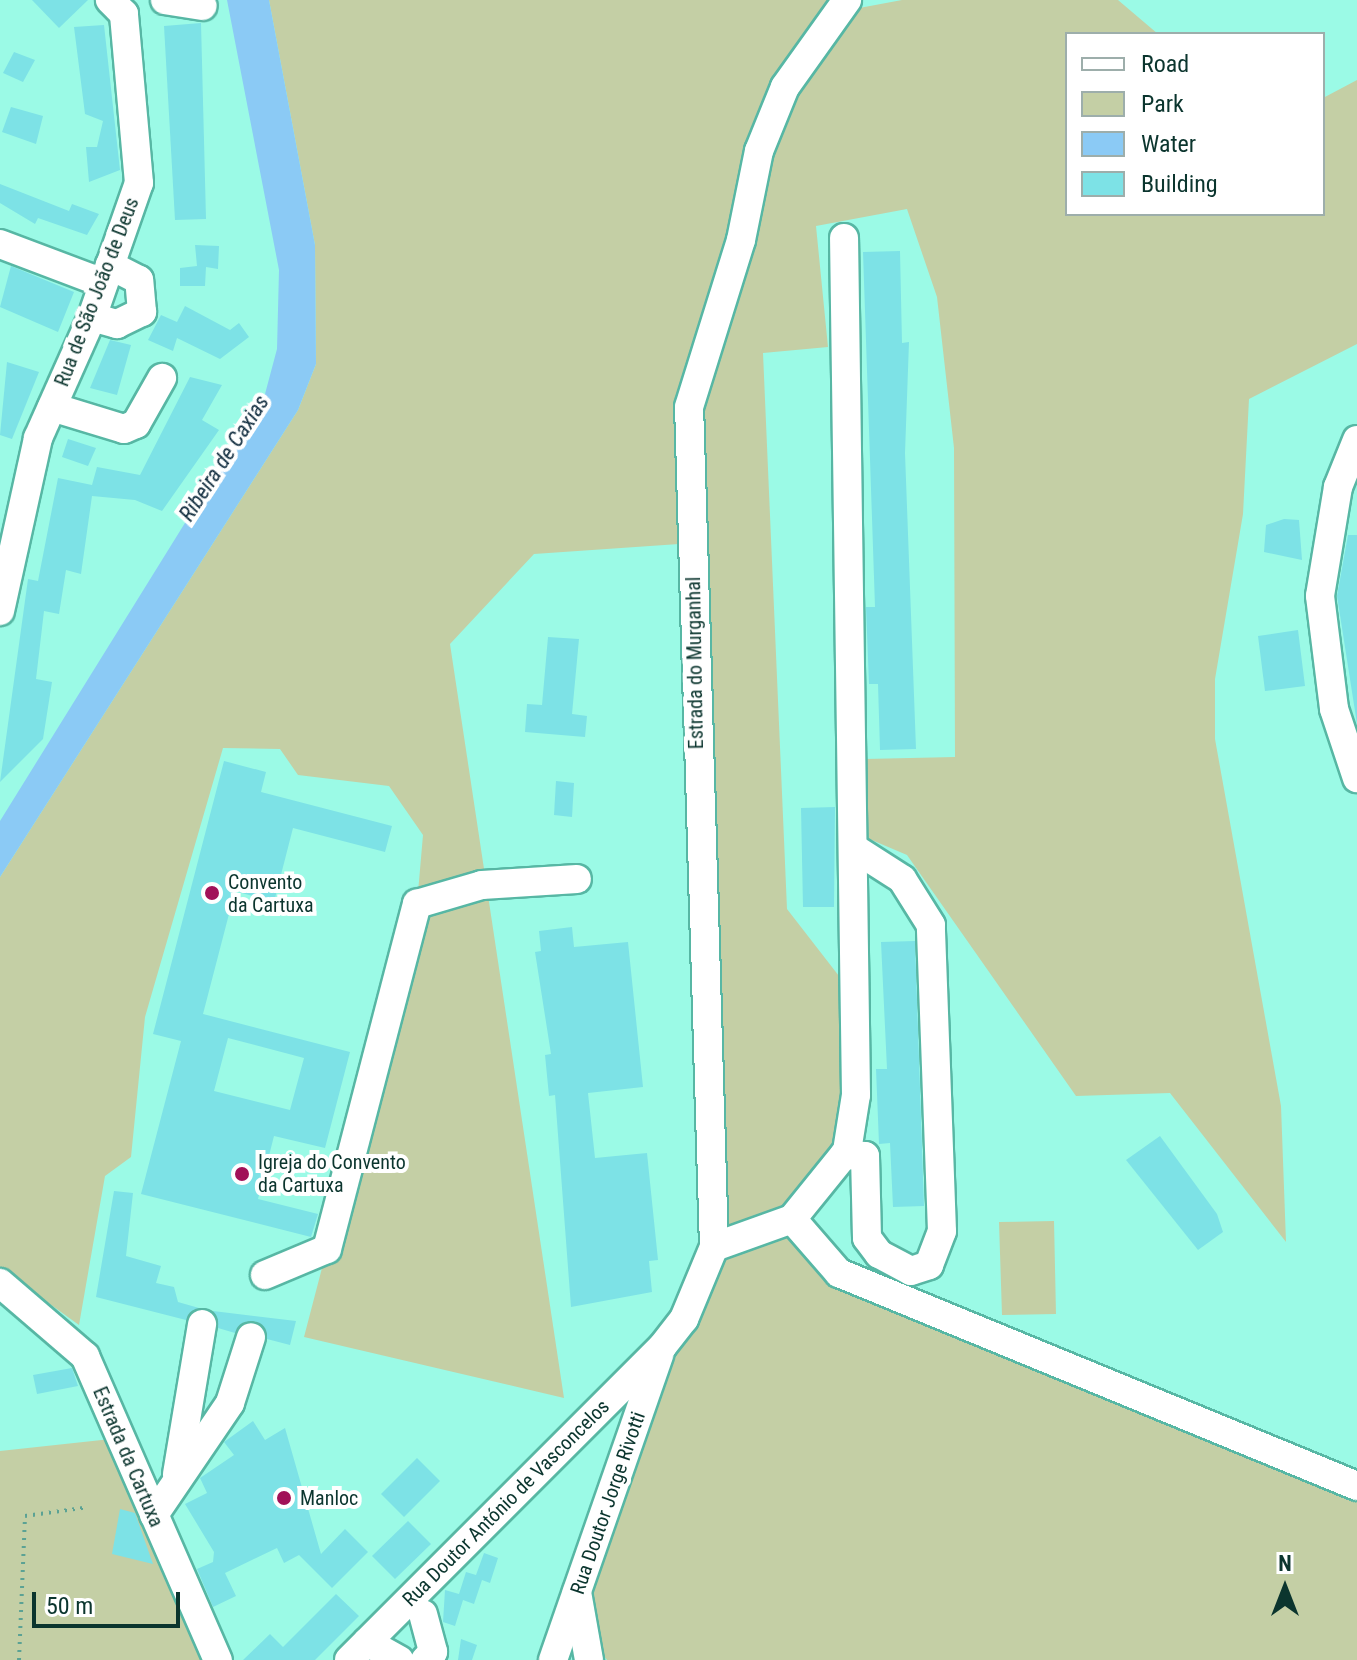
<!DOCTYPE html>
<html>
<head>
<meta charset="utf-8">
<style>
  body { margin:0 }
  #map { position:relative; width:1357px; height:1660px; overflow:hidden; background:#9bfae6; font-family:"Roboto Condensed",sans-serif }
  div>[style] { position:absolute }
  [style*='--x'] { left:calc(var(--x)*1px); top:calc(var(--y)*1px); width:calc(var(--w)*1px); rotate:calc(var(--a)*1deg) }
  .green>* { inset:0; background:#c4cfa5 }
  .water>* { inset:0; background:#8bcaf5 }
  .building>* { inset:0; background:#7de2e6 }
  .path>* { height:4px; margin-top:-2px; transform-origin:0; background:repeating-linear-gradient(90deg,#5ba294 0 2px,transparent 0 8px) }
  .roads { filter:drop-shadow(2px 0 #57b7a4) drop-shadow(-2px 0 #57b7a4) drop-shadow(0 2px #57b7a4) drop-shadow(0 -2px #57b7a4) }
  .minor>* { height:28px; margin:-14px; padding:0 14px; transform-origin:14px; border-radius:14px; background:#fff }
  .dots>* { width:22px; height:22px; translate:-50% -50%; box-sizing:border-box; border:4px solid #fff; border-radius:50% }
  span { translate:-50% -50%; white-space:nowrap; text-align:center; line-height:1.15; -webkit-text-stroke:8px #fff; paint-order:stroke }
  .street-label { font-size:20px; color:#0b352e }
  .poi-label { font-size:20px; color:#0b352e }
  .left { translate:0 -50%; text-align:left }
  .water-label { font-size:22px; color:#112d3f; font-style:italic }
  .legend { position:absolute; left:1065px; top:32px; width:260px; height:184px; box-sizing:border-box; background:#fff; border:2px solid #9daeab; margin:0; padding:10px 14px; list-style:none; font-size:24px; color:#0b352e }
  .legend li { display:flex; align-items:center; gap:16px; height:40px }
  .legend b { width:40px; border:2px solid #9daeab }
  .north { position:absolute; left:1245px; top:1548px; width:80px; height:80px; -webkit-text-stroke:6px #fff; paint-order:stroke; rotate:0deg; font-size:22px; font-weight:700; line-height:32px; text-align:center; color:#0b352e }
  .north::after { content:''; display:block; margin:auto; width:28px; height:36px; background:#0b352e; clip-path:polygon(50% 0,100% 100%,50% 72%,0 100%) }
  .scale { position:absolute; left:32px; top:1592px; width:148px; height:36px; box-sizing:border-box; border:4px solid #0b352e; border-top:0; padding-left:10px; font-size:24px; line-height:28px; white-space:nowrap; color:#0b352e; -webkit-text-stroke:6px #fff; paint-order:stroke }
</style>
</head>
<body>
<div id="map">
  <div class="green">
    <div style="clip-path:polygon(269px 0,847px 0,838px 12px,902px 0,1118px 0,1158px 34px,1067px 34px,1067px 214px,1323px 214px,1323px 98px,1357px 80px,1357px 344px,1249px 399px,1243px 514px,1215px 679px,1215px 739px,1281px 1106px,1286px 1242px,1170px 1093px,1076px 1096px,907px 855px,867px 838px,865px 759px,955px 757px,954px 448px,937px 297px,907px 209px,816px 226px,828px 347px,763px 353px,787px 909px,856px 998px,847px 1151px,793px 1219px,839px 1273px,1357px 1485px,1357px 1660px,607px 1660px,570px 1611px,714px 1247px,688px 418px,679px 544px,534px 554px,450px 644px,564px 1398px,304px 1337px,417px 904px,423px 835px,389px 786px,298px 775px,280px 749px,223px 748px,145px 1017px,131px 1157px,105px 1176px,79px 1325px,0 1268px,0 877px,298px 410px,316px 364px,315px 245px)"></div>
    <div style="clip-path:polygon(1054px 1221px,1056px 1314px,1002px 1315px,999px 1222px)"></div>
    <div style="clip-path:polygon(111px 1439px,208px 1660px,0 1660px,0 1451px)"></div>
  </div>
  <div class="water">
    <div style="clip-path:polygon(227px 0,269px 0,315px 245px,316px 364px,298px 410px,0 877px,0 821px,265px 394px,277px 349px,279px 270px)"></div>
  </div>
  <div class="building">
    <div style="clip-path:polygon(32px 0,88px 0,59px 28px)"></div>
    <div style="clip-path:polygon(201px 23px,206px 219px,175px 220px,164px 26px)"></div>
    <div style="clip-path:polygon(104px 25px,120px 170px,89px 182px,86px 147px,97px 147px,103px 121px,85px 114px,74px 27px)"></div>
    <div style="clip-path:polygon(14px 52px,35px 60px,23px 82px,3px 73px)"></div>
    <div style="clip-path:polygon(11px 107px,43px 116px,36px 144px,2px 132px)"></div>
    <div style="clip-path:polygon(0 184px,69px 211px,72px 204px,99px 214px,87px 235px,38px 218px,35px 224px,0 203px)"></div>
    <div style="clip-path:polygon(195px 245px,219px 246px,218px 269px,206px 267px,205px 286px,180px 286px,180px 268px,197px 266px)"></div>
    <div style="clip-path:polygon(900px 251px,902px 343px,909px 342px,905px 453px,916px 749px,880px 750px,878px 684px,869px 684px,866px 607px,875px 607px,863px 252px)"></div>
    <div style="clip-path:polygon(11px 266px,74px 292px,58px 332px,0 307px)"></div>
    <div style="clip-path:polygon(185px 306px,230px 330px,239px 323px,249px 337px,220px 359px,177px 338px,173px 351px,148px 340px,161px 315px,177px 322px)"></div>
    <div style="clip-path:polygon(110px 340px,131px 345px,117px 395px,90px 388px)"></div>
    <div style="clip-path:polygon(7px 362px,39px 372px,12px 439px,0 435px)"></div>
    <div style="clip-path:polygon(190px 377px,222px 385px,202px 420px,219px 430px,162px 511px,135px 500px,92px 496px,81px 574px,66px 570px,59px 614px,44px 611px,36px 679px,52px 682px,43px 739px,0 782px,28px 579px,38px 581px,58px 478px,92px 485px,97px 467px,140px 475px)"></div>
    <div style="clip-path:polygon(68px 439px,96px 448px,88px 466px,62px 457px)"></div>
    <div style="clip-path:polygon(1284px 519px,1299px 520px,1302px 560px,1264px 552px,1266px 525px)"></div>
    <div style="clip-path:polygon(1348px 535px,1357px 535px,1357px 724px,1337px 596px)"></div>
    <div style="clip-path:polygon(1298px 630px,1305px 686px,1265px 691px,1258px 636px)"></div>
    <div style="clip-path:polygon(548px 637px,579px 639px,572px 714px,587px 716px,585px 737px,525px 732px,527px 704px,542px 705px)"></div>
    <div style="clip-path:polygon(evenodd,224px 761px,266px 772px,261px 792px,392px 826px,385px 852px,293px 828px,274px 902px,235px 891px,203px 1014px,350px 1052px,325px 1148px,274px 1136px,258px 1199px,318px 1214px,311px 1237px,141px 1194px,181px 1041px,153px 1034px,224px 761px,228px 1038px,304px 1058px,290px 1110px,214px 1091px,228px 1038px)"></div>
    <div style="clip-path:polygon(556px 781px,574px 783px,572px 817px,554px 815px)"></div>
    <div style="clip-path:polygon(835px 807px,834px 907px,803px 907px,801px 808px)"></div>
    <div style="clip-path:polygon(572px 927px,574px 947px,628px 942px,643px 1087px,588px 1093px,595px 1158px,647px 1153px,658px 1260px,649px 1261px,652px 1292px,571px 1307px,555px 1095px,549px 1096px,545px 1055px,551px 1054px,535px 952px,541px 951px,539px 931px)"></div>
    <div style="clip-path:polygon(915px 941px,924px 1206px,893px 1207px,890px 1143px,879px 1144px,876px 1069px,887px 1069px,881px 942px)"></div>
    <div style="clip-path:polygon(1160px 1136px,1217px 1214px,1223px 1232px,1198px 1250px,1126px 1160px)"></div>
    <div style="clip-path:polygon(114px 1191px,133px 1193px,126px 1256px,161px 1266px,156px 1283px,174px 1287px,178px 1302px,199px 1308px,186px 1320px,96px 1297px)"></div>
    <div style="clip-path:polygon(213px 1311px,296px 1321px,290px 1345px,267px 1339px,255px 1321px,235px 1333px,218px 1328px)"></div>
    <div style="clip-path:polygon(72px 1368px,78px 1386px,37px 1394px,33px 1375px)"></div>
    <div style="clip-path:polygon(253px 1421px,265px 1440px,285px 1428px,321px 1554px,345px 1529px,368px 1552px,332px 1588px,299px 1555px,284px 1563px,277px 1548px,225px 1573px,236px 1596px,213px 1607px,197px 1569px,213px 1562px,214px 1552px,185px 1504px,207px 1493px,200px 1478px,234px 1455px,224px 1442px)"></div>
    <div style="clip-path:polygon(417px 1458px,440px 1481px,404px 1517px,381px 1494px)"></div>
    <div style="clip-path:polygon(120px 1509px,135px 1513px,153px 1564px,112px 1554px)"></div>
    <div style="clip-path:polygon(408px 1521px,431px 1544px,395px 1579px,372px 1556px)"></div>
    <div style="clip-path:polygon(484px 1553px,498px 1558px,490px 1583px,482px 1580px,474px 1604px,463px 1600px,455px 1626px,443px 1622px,445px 1590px,459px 1594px,466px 1572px,476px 1575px)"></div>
    <div style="clip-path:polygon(336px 1594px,359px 1616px,315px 1660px,243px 1660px,270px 1634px,283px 1647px)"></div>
    <div style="clip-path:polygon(461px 1639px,477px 1645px,472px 1660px,458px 1660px)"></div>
  </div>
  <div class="path">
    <div style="--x:19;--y:1660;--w:144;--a:-87.6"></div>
    <div style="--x:25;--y:1516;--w:59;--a:-7.9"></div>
  </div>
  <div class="roads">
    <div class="minor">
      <div style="--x:165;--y:0;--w:38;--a:9"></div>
      <div style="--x:0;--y:244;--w:110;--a:20.7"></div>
      <div style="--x:92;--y:317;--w:26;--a:16"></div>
      <div style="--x:117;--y:324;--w:28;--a:-26"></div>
      <div style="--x:142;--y:312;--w:32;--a:-95"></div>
      <div style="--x:139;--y:280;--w:33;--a:-153"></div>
      <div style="--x:52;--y:407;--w:75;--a:17"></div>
      <div style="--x:124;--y:429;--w:13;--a:-23"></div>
      <div style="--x:136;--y:424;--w:53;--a:-60.5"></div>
      <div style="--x:1357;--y:440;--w:51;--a:112"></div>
      <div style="--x:1338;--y:487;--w:110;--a:99.4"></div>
      <div style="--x:1320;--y:596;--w:114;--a:82.9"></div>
      <div style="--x:1334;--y:709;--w:73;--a:71.6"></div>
      <div style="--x:0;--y:611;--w:177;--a:-77.6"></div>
      <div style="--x:38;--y:438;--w:133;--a:-65.9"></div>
      <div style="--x:92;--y:317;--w:142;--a:-70.7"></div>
      <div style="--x:139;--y:183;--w:170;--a:-95.1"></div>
      <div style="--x:124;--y:14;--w:20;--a:-135"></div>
      <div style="--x:844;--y:1155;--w:21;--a:3"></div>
      <div style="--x:865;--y:1156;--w:82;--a:88.6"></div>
      <div style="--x:867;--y:1238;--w:20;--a:53"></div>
      <div style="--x:879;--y:1254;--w:36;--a:28"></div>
      <div style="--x:911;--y:1271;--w:19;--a:-18"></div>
      <div style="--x:929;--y:1265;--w:36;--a:-69"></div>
      <div style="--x:942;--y:1231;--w:306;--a:-92.1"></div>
      <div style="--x:931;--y:925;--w:54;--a:-122.2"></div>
      <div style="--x:902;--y:879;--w:56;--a:-147.4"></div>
      <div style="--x:792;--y:1219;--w:72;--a:49"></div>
      <div style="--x:839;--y:1273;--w:560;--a:22.35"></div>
      <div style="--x:714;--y:1247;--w:83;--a:-19.7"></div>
      <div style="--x:792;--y:1219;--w:87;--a:-51"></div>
      <div style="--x:847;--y:1151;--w:57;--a:-80.9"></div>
      <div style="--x:856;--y:1095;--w:857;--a:-90.8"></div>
      <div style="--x:265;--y:1275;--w:67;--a:-22.8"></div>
      <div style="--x:327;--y:1249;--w:357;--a:-75.4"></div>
      <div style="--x:417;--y:904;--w:68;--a:-16.3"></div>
      <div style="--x:482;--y:885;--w:95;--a:-3.6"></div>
      <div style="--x:0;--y:1283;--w:112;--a:40.7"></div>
      <div style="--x:85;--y:1356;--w:332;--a:66.4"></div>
      <div style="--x:177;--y:1474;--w:152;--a:-80.5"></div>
      <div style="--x:154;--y:1515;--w:135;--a:-55.8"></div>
      <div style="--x:230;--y:1403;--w:69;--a:-72.3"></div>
      <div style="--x:577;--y:1592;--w:69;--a:80"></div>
      <div style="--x:423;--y:1614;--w:39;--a:75"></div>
      <div style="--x:433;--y:1652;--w:11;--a:135"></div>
      <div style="--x:367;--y:1642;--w:37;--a:29"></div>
      <div style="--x:349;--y:1660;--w:443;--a:-45"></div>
      <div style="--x:662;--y:1347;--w:36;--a:-52"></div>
      <div style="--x:684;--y:1319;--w:78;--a:-67.4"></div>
      <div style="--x:714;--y:1247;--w:840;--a:-91.7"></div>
      <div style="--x:689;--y:407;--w:175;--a:-72.7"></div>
      <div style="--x:741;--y:240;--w:91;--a:-78.6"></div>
      <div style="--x:759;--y:151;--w:69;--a:-67.9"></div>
      <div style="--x:785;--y:87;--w:107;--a:-54.5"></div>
      <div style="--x:553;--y:1660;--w:323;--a:-70.8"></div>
    </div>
  </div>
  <div class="dots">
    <div style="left:212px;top:893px;background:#a11158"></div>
    <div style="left:242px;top:1174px;background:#a11158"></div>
    <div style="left:284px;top:1498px;background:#a11158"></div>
  </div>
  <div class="street-label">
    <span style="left:97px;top:292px;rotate:-69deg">Rua de São João de Deus</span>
    <span style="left:695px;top:663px;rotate:-91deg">Estrada do Murganhal</span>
    <span style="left:128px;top:1457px;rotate:67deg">Estrada da Cartuxa</span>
    <span style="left:506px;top:1503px;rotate:-45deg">Rua Doutor António de Vasconcelos</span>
    <span style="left:608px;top:1503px;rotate:-71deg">Rua Doutor Jorge Rivotti</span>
  </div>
  <div class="poi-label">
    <span class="left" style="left:228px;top:894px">Convento<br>da Cartuxa</span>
    <span class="left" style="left:258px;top:1174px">Igreja do Convento<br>da Cartuxa</span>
    <span class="left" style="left:300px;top:1498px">Manloc</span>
  </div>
  <div class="water-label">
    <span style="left:224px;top:458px;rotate:-57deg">Ribeira de Caxias</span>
  </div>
  <ul class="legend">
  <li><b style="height:10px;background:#fff"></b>Road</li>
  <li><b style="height:22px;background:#c4cfa5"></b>Park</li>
  <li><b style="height:22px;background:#8bcaf5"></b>Water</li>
  <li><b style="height:22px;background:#7de2e6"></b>Building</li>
  </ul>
  <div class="north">N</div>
  <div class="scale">50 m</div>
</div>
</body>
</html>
